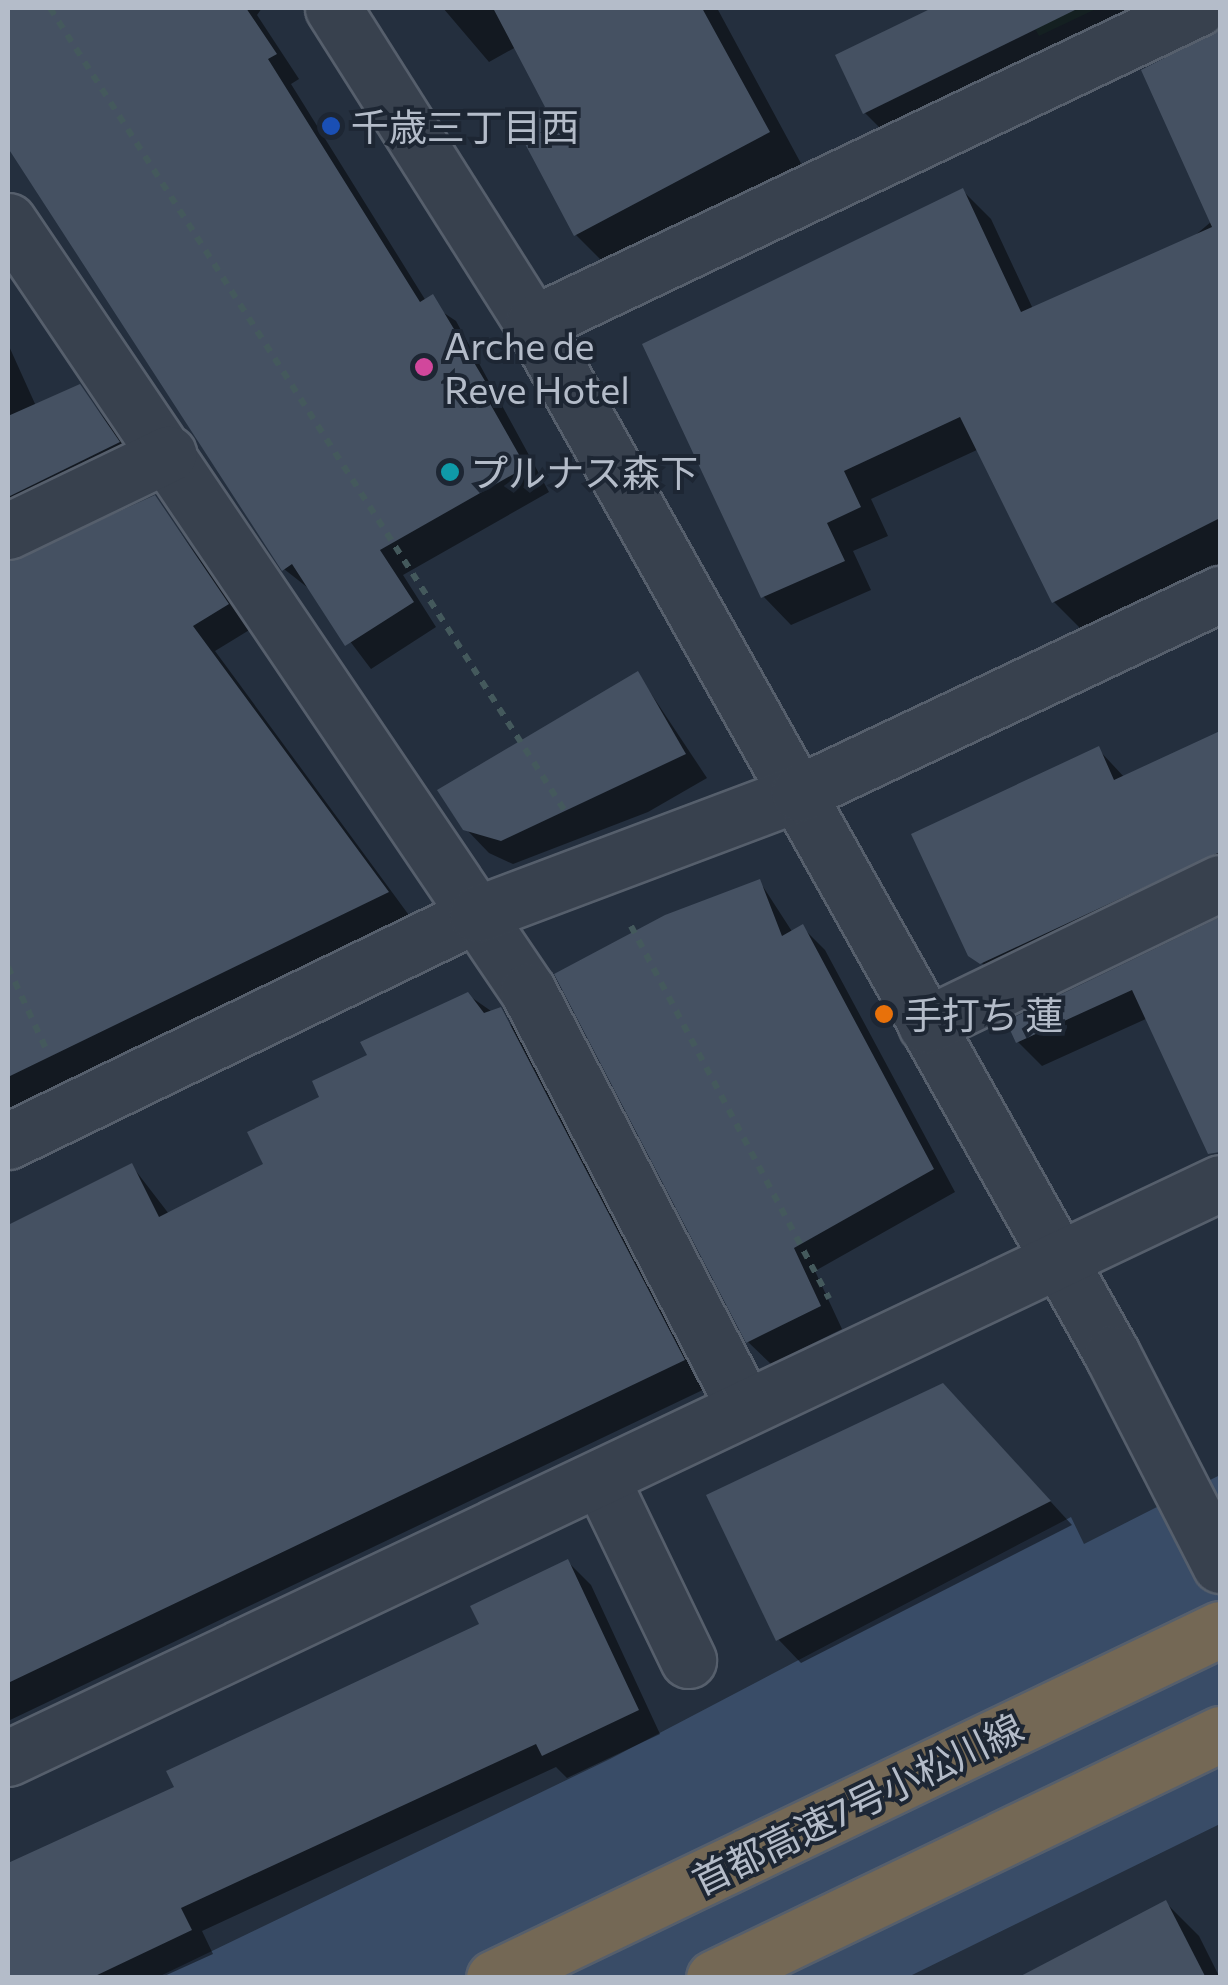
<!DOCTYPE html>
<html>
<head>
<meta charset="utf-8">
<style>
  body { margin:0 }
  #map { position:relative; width:1228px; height:1985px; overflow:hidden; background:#242f3e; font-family:Commissioner,"Noto Sans JP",sans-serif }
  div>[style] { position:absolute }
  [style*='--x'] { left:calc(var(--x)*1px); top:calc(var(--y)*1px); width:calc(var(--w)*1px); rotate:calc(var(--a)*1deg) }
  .green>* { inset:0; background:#263c3f }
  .water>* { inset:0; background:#394c67 }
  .shadow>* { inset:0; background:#0007 }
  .building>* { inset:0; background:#455162 }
  .path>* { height:6px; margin-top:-3px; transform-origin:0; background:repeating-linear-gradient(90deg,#44595c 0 8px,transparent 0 16px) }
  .roads { filter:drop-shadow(2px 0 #565f6c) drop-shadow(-2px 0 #565f6c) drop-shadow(0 2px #565f6c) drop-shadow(0 -2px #565f6c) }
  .minor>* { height:55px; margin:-27.5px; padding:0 27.5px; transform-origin:27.5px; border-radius:27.5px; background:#38414e }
  .highway>* { height:55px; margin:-27.5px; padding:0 27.5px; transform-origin:27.5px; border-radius:27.5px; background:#746855 }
  .dots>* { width:28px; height:28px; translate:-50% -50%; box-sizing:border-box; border:5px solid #1d2633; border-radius:50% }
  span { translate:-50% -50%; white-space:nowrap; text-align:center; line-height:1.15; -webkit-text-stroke:8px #1d2633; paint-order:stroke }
  .poi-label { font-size:38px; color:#b4bcc9 }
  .left { translate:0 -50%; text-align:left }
  .street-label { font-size:38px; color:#b4bcc9 }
  .frame { position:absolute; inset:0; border:10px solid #b4bcc9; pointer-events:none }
</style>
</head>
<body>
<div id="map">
  <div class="green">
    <div style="clip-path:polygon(1024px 8px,1098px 8px,1039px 36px)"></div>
  </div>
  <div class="water">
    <div style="clip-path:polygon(1220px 1475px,1220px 1824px,908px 1977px,156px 1978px,610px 1759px,1071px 1517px,1084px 1544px)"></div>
  </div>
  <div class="shadow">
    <div style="clip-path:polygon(8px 8px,262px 8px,257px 15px,299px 79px,291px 84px,426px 301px,456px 321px,549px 492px,403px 575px,436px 627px,371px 669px,312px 591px,284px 569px,8px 144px)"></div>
    <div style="clip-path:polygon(443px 8px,717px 8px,804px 169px,612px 271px,576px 235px,518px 124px,549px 108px,516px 47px,489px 62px)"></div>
    <div style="clip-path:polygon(938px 8px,1203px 8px,888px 136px,865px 113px,838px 56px)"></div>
    <div style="clip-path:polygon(1220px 31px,1220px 566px,1082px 630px,1054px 602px,979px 449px,871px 499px,888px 536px,853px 551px,871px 590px,791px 625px,763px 596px,963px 191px,991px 219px,1033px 309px,1192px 238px,1212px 221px,1144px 71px)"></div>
    <div style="clip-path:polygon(8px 344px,36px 406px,80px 387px,143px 468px,8px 544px)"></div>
    <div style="clip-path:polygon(155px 498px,251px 629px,215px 651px,411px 918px,8px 1111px,8px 561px)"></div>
    <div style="clip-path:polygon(638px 674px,707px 778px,648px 812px,513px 864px,489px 853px,465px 828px)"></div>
    <div style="clip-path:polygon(1220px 734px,1220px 884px,1006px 987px,982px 963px,1098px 749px,1125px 778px)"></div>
    <div style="clip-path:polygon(760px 882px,793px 933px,802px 927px,825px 950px,955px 1192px,815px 1271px,842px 1329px,771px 1364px,748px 1342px)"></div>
    <div style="clip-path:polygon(1220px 920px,1220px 1117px,1209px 1122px,1148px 1018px,1042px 1066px,1018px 1042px,1009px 1022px)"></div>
    <div style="clip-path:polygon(468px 995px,527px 1036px,709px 1387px,8px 1721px,8px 1228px,132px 1166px,169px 1214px,266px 1165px,370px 1057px)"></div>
    <div style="clip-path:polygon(966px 1409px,1072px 1525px,801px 1663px,778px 1639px)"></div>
    <div style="clip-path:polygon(568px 1562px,591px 1585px,660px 1734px,567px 1778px,556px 1767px,202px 1931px,213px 1954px,160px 1978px,8px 1978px,8px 1866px,177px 1788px,482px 1625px)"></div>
    <div style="clip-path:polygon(1166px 1903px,1199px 1936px,1220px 1978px,1023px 1978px)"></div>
  </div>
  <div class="building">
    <div style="clip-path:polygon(8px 8px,246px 8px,277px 54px,268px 59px,420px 302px,433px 294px,494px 396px,488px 400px,526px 467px,380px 550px,414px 602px,345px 646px,292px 564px,282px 571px,8px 148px)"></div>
    <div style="clip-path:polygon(493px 8px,702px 8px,770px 132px,574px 236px,514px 123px,545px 107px)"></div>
    <div style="clip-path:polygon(932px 8px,1079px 8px,863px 114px,835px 55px)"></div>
    <div style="clip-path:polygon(1220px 29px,1220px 518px,1052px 603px,960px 417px,844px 471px,861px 507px,827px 523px,845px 561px,761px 598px,642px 344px,963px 188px,1021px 312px,1212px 227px,1141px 70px)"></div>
    <div style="clip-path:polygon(80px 384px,120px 442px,8px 497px,8px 416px)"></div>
    <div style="clip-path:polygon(155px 495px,229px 604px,193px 626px,389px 892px,8px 1077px,8px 562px)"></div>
    <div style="clip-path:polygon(638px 671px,686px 754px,501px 841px,463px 830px,437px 790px)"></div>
    <div style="clip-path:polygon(1220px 731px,1220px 852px,980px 964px,968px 956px,911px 834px,1099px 746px,1114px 780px)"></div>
    <div style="clip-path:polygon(760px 879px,782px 936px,803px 924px,934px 1169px,794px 1248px,821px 1306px,746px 1343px,554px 974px,665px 915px)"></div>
    <div style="clip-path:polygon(1220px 917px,1220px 1152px,1208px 1154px,1132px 990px,1016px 1043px,1006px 1021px)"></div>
    <div style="clip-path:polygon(468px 992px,484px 1013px,501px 1007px,685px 1360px,8px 1683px,8px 1225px,132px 1163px,159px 1217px,263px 1164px,247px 1132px,319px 1097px,312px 1081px,367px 1055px,360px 1042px)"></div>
    <div style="clip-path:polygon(943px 1383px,1051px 1501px,776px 1641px,706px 1495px)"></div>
    <div style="clip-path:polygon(568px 1559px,639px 1710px,542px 1756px,536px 1744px,181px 1908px,192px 1930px,91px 1978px,8px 1978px,8px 1863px,174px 1787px,166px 1771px,479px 1624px,470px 1606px)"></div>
    <div style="clip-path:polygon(1166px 1900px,1206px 1978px,1017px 1978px)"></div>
  </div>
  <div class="path">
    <div style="--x:50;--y:8;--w:954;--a:57.33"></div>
    <div style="--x:631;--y:926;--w:422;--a:62"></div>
    <div style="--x:8;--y:967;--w:90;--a:65.1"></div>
  </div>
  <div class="roads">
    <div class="minor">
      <div style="--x:333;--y:8;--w:374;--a:57.7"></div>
      <div style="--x:533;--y:324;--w:1182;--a:60.66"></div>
      <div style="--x:1112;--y:1354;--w:237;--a:62.9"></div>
      <div style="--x:8;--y:221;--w:929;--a:55.97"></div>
      <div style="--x:528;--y:991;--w:470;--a:62.5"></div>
      <div style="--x:533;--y:324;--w:736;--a:-25.42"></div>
      <div style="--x:8;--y:531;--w:178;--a:-25.7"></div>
      <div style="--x:926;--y:1025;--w:326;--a:-25.8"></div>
      <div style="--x:8;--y:1141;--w:521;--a:-25.83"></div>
      <div style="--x:477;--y:914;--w:344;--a:-20.6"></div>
      <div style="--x:799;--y:793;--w:466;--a:-25.3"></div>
      <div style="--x:601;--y:1479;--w:201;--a:64.3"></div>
      <div style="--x:8;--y:1758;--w:1341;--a:-25.38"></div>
    </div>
    <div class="highway">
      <div style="--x:494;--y:1978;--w:806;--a:-25.67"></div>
      <div style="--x:714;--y:1978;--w:562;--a:-25.74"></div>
    </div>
  </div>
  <div class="dots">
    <div style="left:331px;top:126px;background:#1a4fb4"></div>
    <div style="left:424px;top:367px;background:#d1479c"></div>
    <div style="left:450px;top:472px;background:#0f9aa8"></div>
    <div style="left:884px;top:1014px;background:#e8710a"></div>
  </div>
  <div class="poi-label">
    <span class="left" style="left:351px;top:126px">千歳三丁目西</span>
    <span class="left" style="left:444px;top:367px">Arche de<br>Reve Hotel</span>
    <span class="left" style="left:470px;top:472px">プルナス森下</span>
    <span class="left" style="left:904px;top:1014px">手打ち 蓮</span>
  </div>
  <div class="street-label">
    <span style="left:857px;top:1803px;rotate:-26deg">首都高速7号小松川線</span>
  </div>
  <div class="frame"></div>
</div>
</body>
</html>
